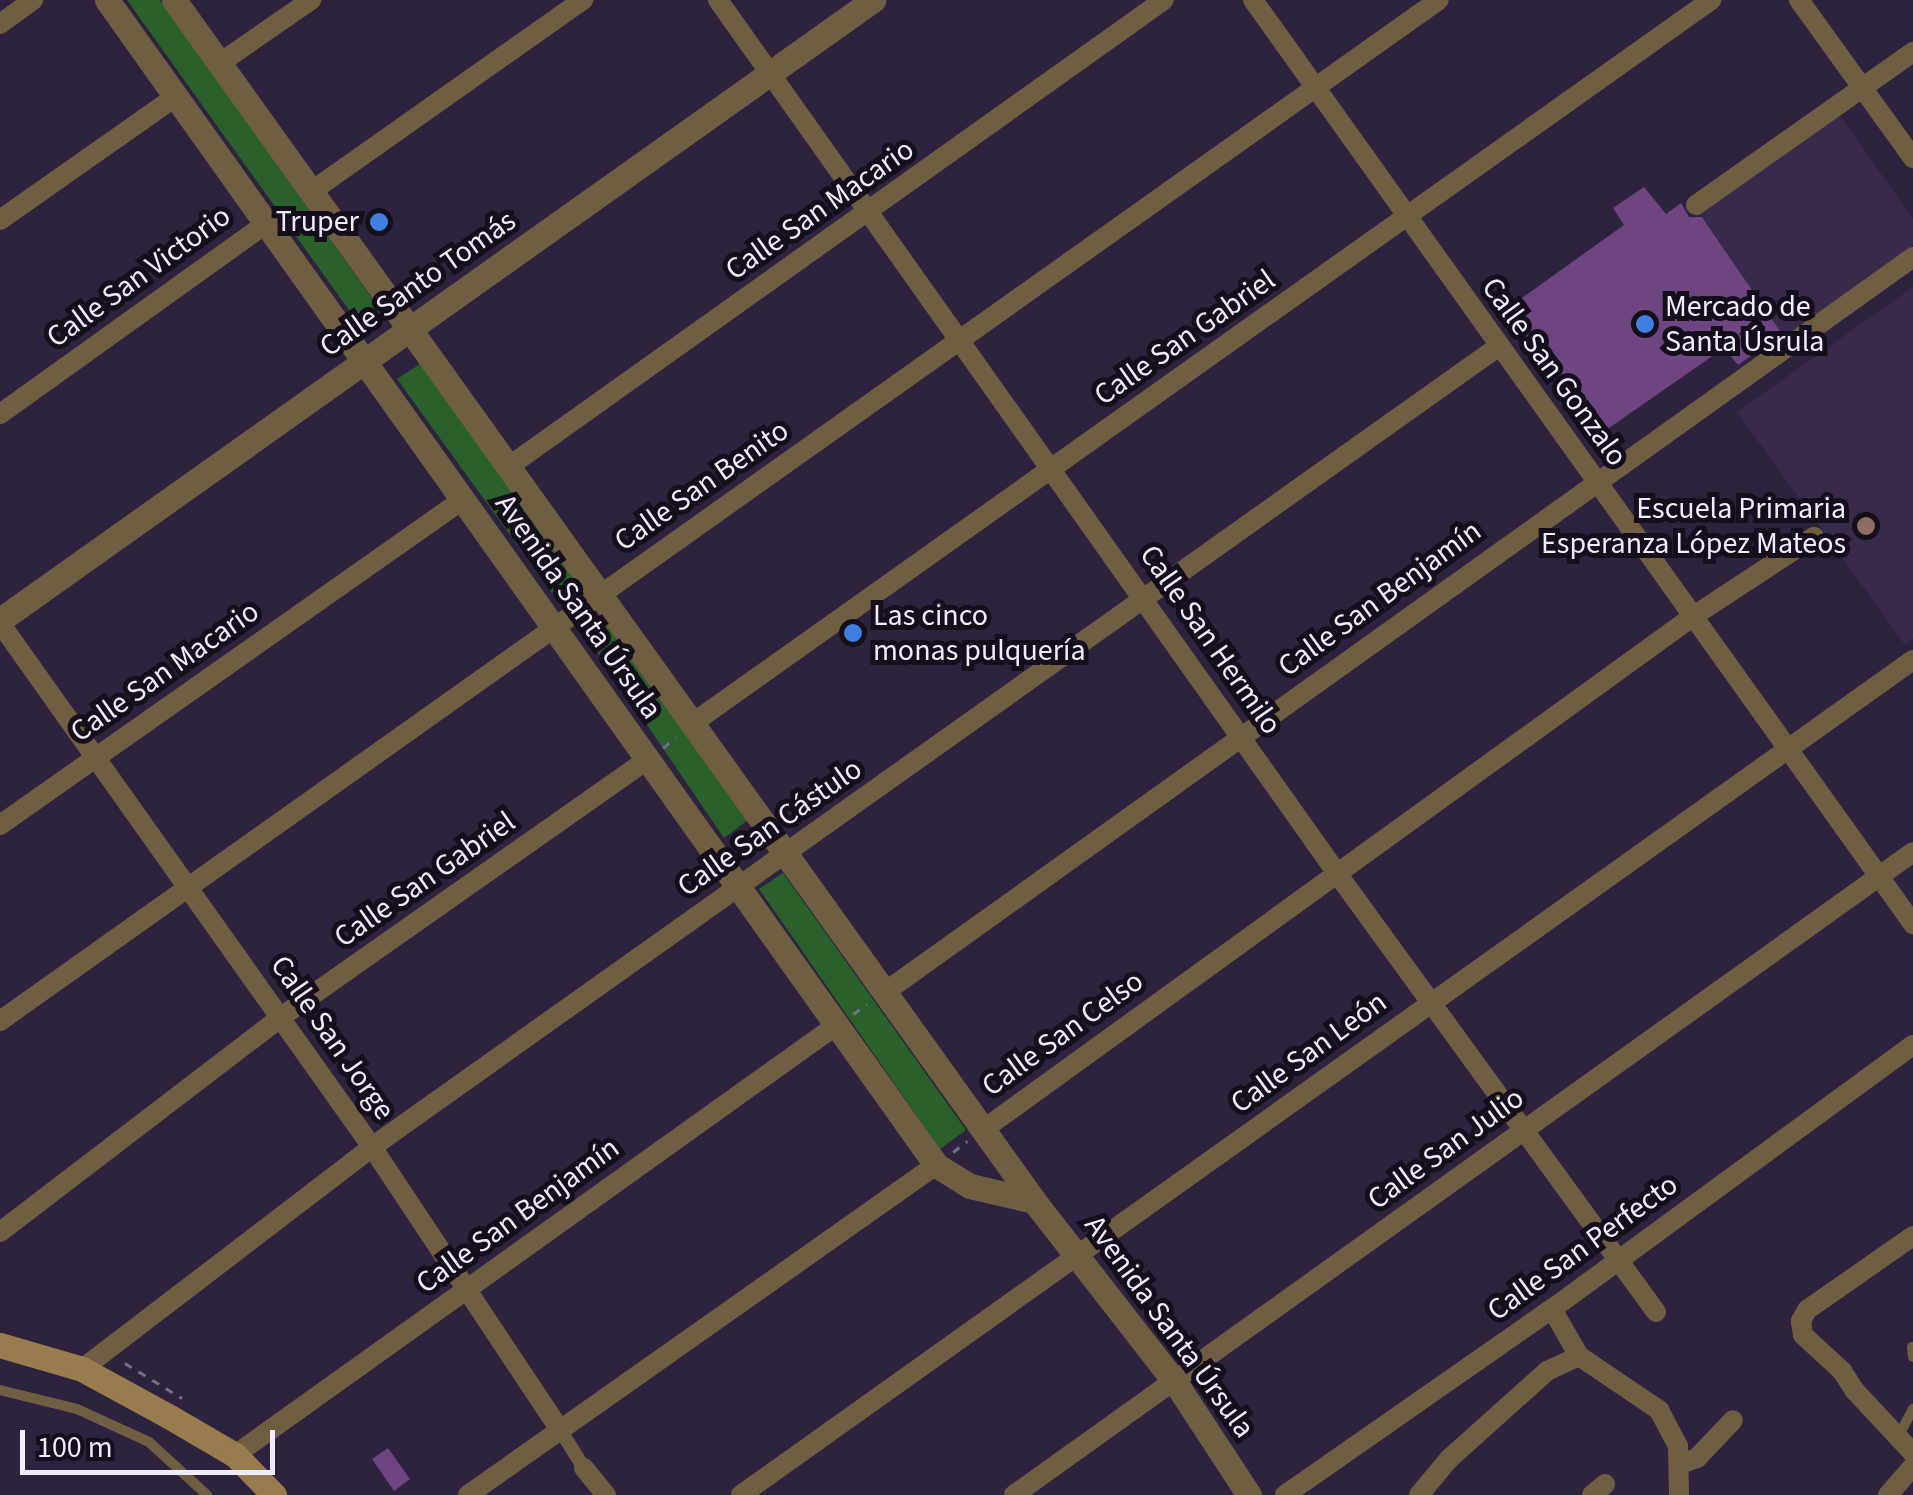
<!DOCTYPE html>
<html>
<head>
<meta charset="utf-8">
<style>
  body { margin:0 }
  #map { position:relative; width:1913px; height:1495px; overflow:hidden; background:#2d233e; font-family:"Source Sans 3",sans-serif }
  div>[style] { position:absolute }
  [style*='--x'] { left:calc(var(--x)*1px); top:calc(var(--y)*1px); width:calc(var(--w)*1px); rotate:calc(var(--a)*1deg) }
  .built>* { inset:0; background:#372a4b }
  .green>* { inset:0; background:#29602b }
  .building>* { inset:0; background:#6e4481 }
  .path>* { height:2.5px; margin-top:-1.25px; transform-origin:0; background:repeating-linear-gradient(90deg,#766e85 0 8px,transparent 0 16px) }
  .service>* { height:10px; margin:-5px; padding:0 5px; transform-origin:5px; border-radius:5px; background:#705e42 }
  .pedestrian>* { height:14px; margin:-7px; padding:0 7px; transform-origin:7px; border-radius:7px; background:#705e42 }
  .minor>* { height:20px; margin:-10px; padding:0 10px; transform-origin:10px; border-radius:10px; background:#705e42 }
  .tertiary>* { height:25px; margin:-12.5px; padding:0 12.5px; transform-origin:12.5px; border-radius:12.5px; background:#705e42 }
  .secondary>* { height:25px; margin:-12.5px; padding:0 12.5px; transform-origin:12.5px; border-radius:12.5px; background:#987c4e }
  .dots>* { width:28px; height:28px; translate:-50% -50%; box-sizing:border-box; border:5px solid #140f1b; border-radius:50% }
  span { translate:-50% -50%; white-space:nowrap; text-align:center; line-height:1.15; -webkit-text-stroke:10px #140f1b; paint-order:stroke }
  .street-label { font-size:30px; color:#f1ebfd }
  .poi-label { font-size:30px; color:#f1ebfd }
  .right { translate:-100% -50%; text-align:right }
  .left { translate:0 -50%; text-align:left }
  .scale { position:absolute; left:20px; top:1430px; width:255px; height:45px; box-sizing:border-box; border:5px solid #f1ebfd; border-top:0; padding-left:12px; font-size:30px; line-height:35px; white-space:nowrap; color:#f1ebfd; -webkit-text-stroke:8px #140f1b; paint-order:stroke }
</style>
</head>
<body>
<div id="map">
  <div class="built">
    <div style="clip-path:polygon(1839px 114px,1913px 219px,1913px 245px,1785px 339px,1700px 213px)"></div>
    <div style="clip-path:polygon(1913px 287px,1913px 639px,1905px 645px,1737px 412px)"></div>
  </div>
  <div class="green">
    <div style="clip-path:polygon(127px 0,160px 0,383px 314px,364px 331px)"></div>
    <div style="clip-path:polygon(420px 364px,575px 579px,552px 593px,397px 379px)"></div>
    <div style="clip-path:polygon(606px 618px,748px 820px,724px 838px,585px 634px)"></div>
    <div style="clip-path:polygon(783px 873px,966px 1130px,940px 1149px,759px 889px)"></div>
  </div>
  <div class="building">
    <div style="clip-path:polygon(1644px 187px,1666px 214px,1681px 203px,1689px 217px,1702px 217px,1782px 334px,1738px 365px,1724px 348px,1596px 437px,1505px 310px,1624px 225px,1613px 208px)"></div>
    <div style="clip-path:polygon(388px 1448px,410px 1479px,394px 1491px,372px 1459px)"></div>
  </div>
  <div class="path">
    <div style="--x:663;--y:748;--w:17;--a:-40"></div>
    <div style="--x:853;--y:1014;--w:17;--a:-36"></div>
    <div style="--x:953;--y:1152;--w:18;--a:-38"></div>
    <div style="--x:125;--y:1363;--w:67;--a:31.6"></div>
  </div>
  <div class="service">
    <div style="--x:1912;--y:1347;--w:10;--a:84"></div>
    <div style="--x:0;--y:1390;--w:79;--a:13.9"></div>
    <div style="--x:77;--y:1409;--w:79;--a:24.6"></div>
    <div style="--x:149;--y:1442;--w:79;--a:42.4"></div>
    <div style="--x:1898;--y:1437;--w:32;--a:-62"></div>
  </div>
  <div class="pedestrian">
    <div style="--x:559;--y:1428;--w:47;--a:58"></div>
  </div>
  <div class="minor">
    <div style="--x:718;--y:0;--w:1069;--a:54.67"></div>
    <div style="--x:1336;--y:872;--w:544;--a:53.97"></div>
    <div style="--x:1253;--y:0;--w:1136;--a:54.46"></div>
    <div style="--x:1799;--y:0;--w:195;--a:54.2"></div>
    <div style="--x:0;--y:24;--w:41;--a:-36"></div>
    <div style="--x:220;--y:63;--w:111;--a:-34.7"></div>
    <div style="--x:312;--y:191;--w:332;--a:-35.2"></div>
    <div style="--x:1696;--y:205;--w:266;--a:-35.2"></div>
    <div style="--x:0;--y:220;--w:214;--a:-35.1"></div>
    <div style="--x:0;--y:414;--w:326;--a:-35.6"></div>
    <div style="--x:508;--y:467;--w:805;--a:-35.45"></div>
    <div style="--x:0;--y:623;--w:643;--a:54.63"></div>
    <div style="--x:372;--y:1147;--w:338;--a:56.4"></div>
    <div style="--x:693;--y:723;--w:1249;--a:-35.38"></div>
    <div style="--x:0;--y:825;--w:565;--a:-35.12"></div>
    <div style="--x:885;--y:992;--w:1264;--a:-35.56"></div>
    <div style="--x:0;--y:1021;--w:1764;--a:-35.36"></div>
    <div style="--x:984;--y:1129;--w:874;--a:-35.87"></div>
    <div style="--x:1692;--y:617;--w:146;--a:-33.3"></div>
    <div style="--x:0;--y:1232;--w:354;--a:-37.4"></div>
    <div style="--x:281;--y:1017;--w:447;--a:-35.1"></div>
    <div style="--x:1913;--y:1236;--w:129;--a:145.1"></div>
    <div style="--x:1807;--y:1310;--w:13;--a:119"></div>
    <div style="--x:1801;--y:1321;--w:14;--a:82"></div>
    <div style="--x:1803;--y:1335;--w:53;--a:42.7"></div>
    <div style="--x:1842;--y:1371;--w:24;--a:57"></div>
    <div style="--x:1855;--y:1391;--w:85;--a:46.9"></div>
    <div style="--x:1552;--y:1309;--w:54;--a:60.1"></div>
    <div style="--x:1579;--y:1356;--w:97;--a:34"></div>
    <div style="--x:1659;--y:1410;--w:41;--a:62.2"></div>
    <div style="--x:1678;--y:1446;--w:49;--a:88.8"></div>
    <div style="--x:82;--y:1369;--w:365;--a:-37.4"></div>
    <div style="--x:372;--y:1147;--w:1383;--a:-35.4"></div>
    <div style="--x:235;--y:1455;--w:738;--a:-35.56"></div>
    <div style="--x:1680;--y:1464;--w:18;--a:-19"></div>
    <div style="--x:1697;--y:1458;--w:52;--a:-46.5"></div>
    <div style="--x:584;--y:1468;--w:35;--a:51"></div>
    <div style="--x:468;--y:1495;--w:573;--a:-35.19"></div>
    <div style="--x:741;--y:1495;--w:1439;--a:-35.47"></div>
    <div style="--x:1014;--y:1495;--w:1105;--a:-35.57"></div>
    <div style="--x:1285;--y:1495;--w:325;--a:-34.9"></div>
    <div style="--x:1552;--y:1309;--w:447;--a:-36.2"></div>
    <div style="--x:1419;--y:1495;--w:47;--a:-50.2"></div>
    <div style="--x:1449;--y:1459;--w:132;--a:-41.9"></div>
    <div style="--x:1547;--y:1371;--w:35;--a:-25"></div>
    <div style="--x:1592;--y:1495;--w:17;--a:-40"></div>
    <div style="--x:1888;--y:1495;--w:38;--a:-49"></div>
  </div>
  <div class="tertiary">
    <div style="--x:107;--y:0;--w:1430;--a:54.56"></div>
    <div style="--x:936;--y:1165;--w:40;--a:32"></div>
    <div style="--x:970;--y:1186;--w:66;--a:13.2"></div>
    <div style="--x:174;--y:0;--w:1477;--a:54.39"></div>
    <div style="--x:1034;--y:1201;--w:229;--a:52.1"></div>
    <div style="--x:1175;--y:1382;--w:135;--a:56.8"></div>
    <div style="--x:0;--y:620;--w:1071;--a:-35.38"></div>
  </div>
  <div class="secondary">
    <div style="--x:0;--y:1345;--w:85;--a:16.3"></div>
    <div style="--x:82;--y:1369;--w:100;--a:28.6"></div>
    <div style="--x:170;--y:1417;--w:75;--a:30.3"></div>
    <div style="--x:235;--y:1455;--w:56;--a:45.7"></div>
  </div>
  <div class="dots">
    <div style="left:379px;top:222px;background:#3f7fe0"></div>
    <div style="left:1645px;top:324px;background:#3f7fe0"></div>
    <div style="left:1866px;top:526px;background:#8d6e63"></div>
    <div style="left:853px;top:633px;background:#3f7fe0"></div>
  </div>
  <div class="street-label">
    <span style="left:820px;top:210px;rotate:-35deg">Calle San Macario</span>
    <span style="left:139px;top:277px;rotate:-36deg">Calle San Victorio</span>
    <span style="left:418px;top:284px;rotate:-35deg">Calle Santo Tomás</span>
    <span style="left:1185px;top:338px;rotate:-35deg">Calle San Gabriel</span>
    <span style="left:1554px;top:372px;rotate:54deg">Calle San Gonzalo</span>
    <span style="left:702px;top:486px;rotate:-35deg">Calle San Benito</span>
    <span style="left:1380px;top:599px;rotate:-36deg">Calle San Benjamín</span>
    <span style="left:578px;top:607px;rotate:55deg">Avenida Santa Úrsula</span>
    <span style="left:1210px;top:640px;rotate:55deg">Calle San Hermilo</span>
    <span style="left:165px;top:672px;rotate:-35deg">Calle San Macario</span>
    <span style="left:770px;top:828px;rotate:-35deg">Calle San Cástulo</span>
    <span style="left:425px;top:880px;rotate:-35deg">Calle San Gabriel</span>
    <span style="left:1063px;top:1034px;rotate:-36deg">Calle San Celso</span>
    <span style="left:332px;top:1038px;rotate:55deg">Calle San Jorge</span>
    <span style="left:1309px;top:1053px;rotate:-36deg">Calle San León</span>
    <span style="left:1446px;top:1149px;rotate:-36deg">Calle San Julio</span>
    <span style="left:518px;top:1216px;rotate:-36deg">Calle San Benjamín</span>
    <span style="left:1583px;top:1248px;rotate:-36deg">Calle San Perfecto</span>
    <span style="left:1169px;top:1327px;rotate:54deg">Avenida Santa Úrsula</span>
  </div>
  <div class="poi-label">
    <span class="right" style="left:359px;top:222px">Truper</span>
    <span class="left" style="left:1665px;top:324px">Mercado de<br>Santa Úsrula</span>
    <span class="right" style="left:1846px;top:526px">Escuela Primaria<br>Esperanza López Mateos</span>
    <span class="left" style="left:873px;top:633px">Las cinco<br>monas pulquería</span>
  </div>
  <div class="scale">100 m</div>
</div>
</body>
</html>
